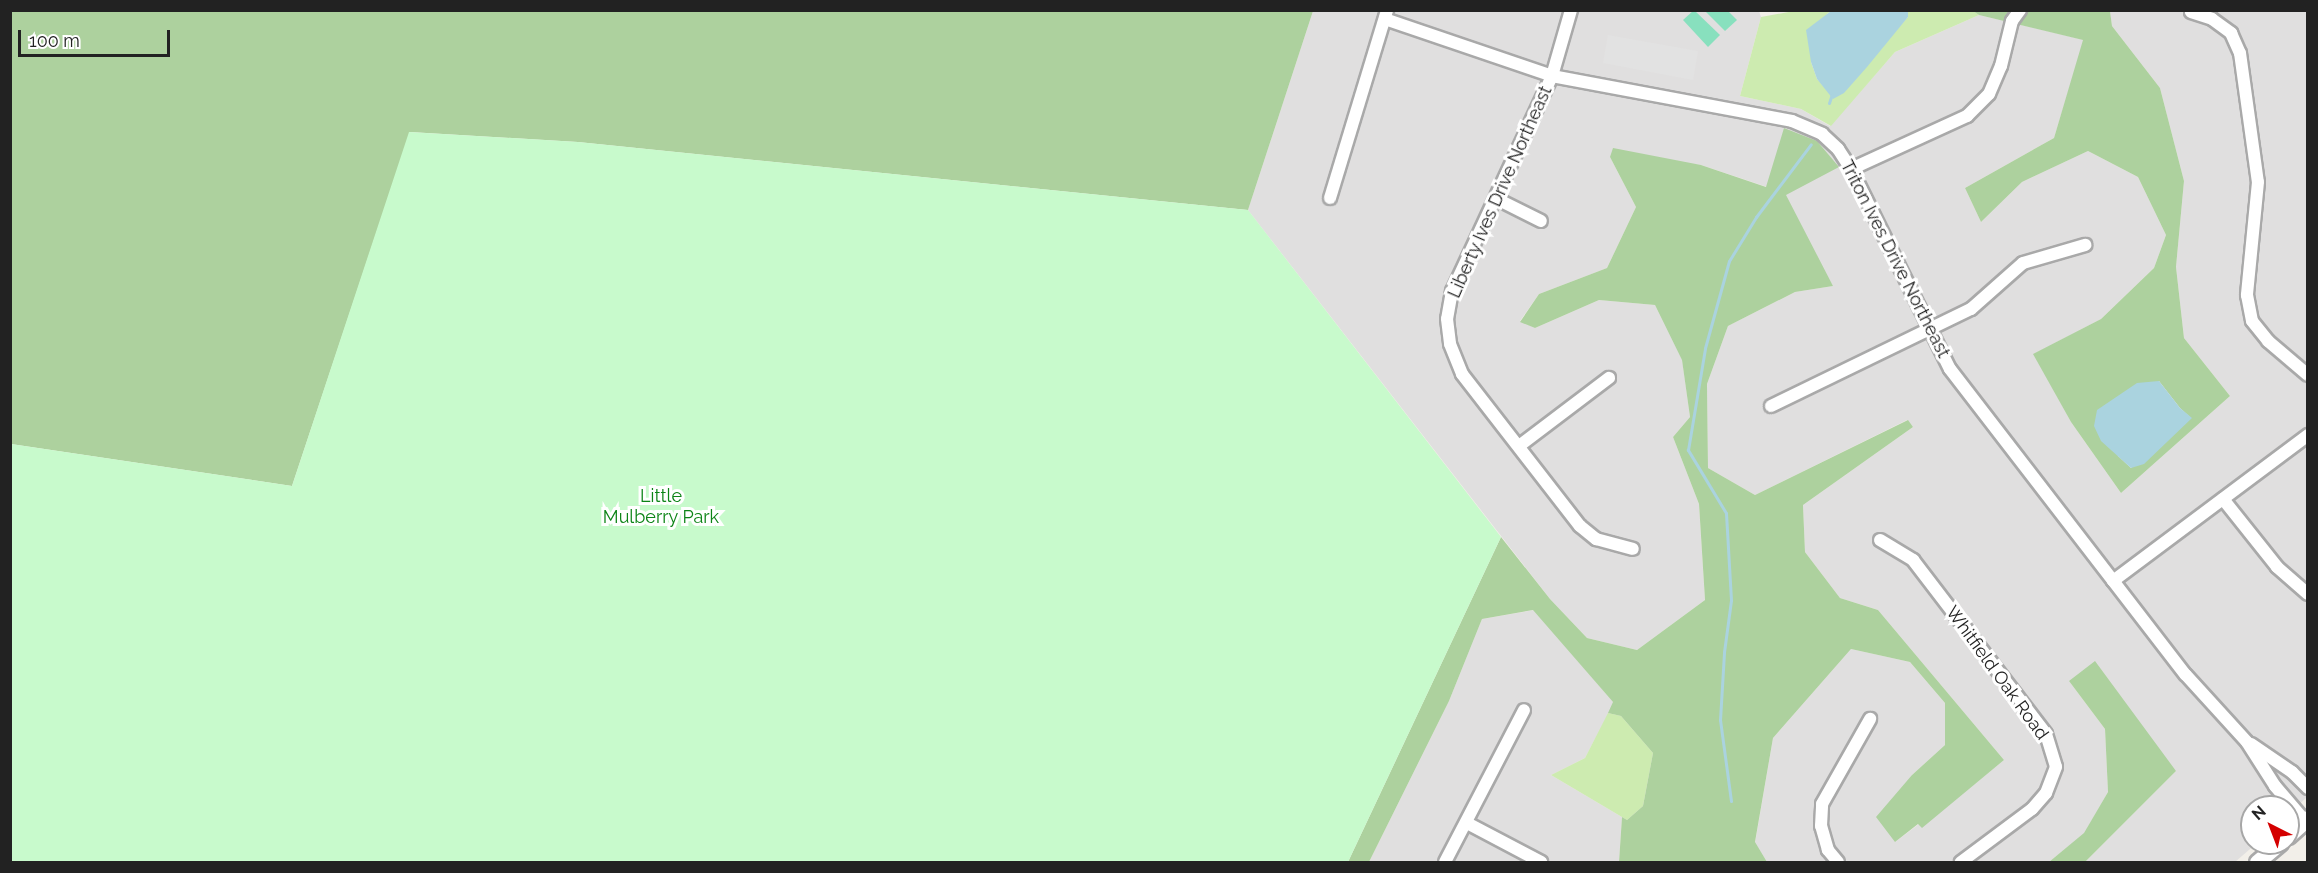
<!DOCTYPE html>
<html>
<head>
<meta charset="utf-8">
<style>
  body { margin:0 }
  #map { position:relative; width:2318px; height:873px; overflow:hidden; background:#f2efe9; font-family:Raleway,sans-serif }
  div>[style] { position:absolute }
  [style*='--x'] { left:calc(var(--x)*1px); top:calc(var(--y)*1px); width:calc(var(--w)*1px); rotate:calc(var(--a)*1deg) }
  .residential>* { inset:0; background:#e0dfdf }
  .grass>* { inset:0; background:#cdebb0 }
  .forest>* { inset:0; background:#add19e }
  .park>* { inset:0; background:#c8facc }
  .pitch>* { inset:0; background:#88e0be }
  .parking>* { inset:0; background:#e2e2e2 }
  .water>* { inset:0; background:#aad3df }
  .stream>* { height:3px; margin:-1.5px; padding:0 1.5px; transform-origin:1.5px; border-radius:1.5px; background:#aad3df }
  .roads { filter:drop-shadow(2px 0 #a9a9a9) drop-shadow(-2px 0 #a9a9a9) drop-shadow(0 2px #a9a9a9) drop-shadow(0 -2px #a9a9a9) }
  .minor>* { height:12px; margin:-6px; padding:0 6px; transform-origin:6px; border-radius:6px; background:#fff }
  .tertiary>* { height:15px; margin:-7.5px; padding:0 7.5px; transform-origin:7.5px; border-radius:7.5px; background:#fff }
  span { translate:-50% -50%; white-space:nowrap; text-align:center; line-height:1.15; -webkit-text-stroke:6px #fff; paint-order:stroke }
  .street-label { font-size:18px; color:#222 }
  .park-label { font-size:18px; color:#0c8416 }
  .frame { position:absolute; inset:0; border:12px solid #222; pointer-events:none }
  .north { position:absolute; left:2240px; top:795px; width:60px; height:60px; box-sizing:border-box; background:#fff; border:2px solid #a7a7a7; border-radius:50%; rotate:318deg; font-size:16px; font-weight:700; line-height:24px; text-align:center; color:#222 }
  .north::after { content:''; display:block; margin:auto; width:21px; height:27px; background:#d40000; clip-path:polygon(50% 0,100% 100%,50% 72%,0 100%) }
  .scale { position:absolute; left:18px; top:30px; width:152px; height:27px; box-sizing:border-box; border:3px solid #222; border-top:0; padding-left:8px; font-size:18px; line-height:21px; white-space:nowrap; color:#222; -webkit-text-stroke:4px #fff; paint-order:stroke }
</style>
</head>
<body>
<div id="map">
  <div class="residential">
    <div style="clip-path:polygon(1313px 11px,1759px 11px,1761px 17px,1740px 96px,1801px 109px,1830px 126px,1895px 52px,1979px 15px,2084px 40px,2054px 138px,1965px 188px,1981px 222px,2022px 182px,2088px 151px,2138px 177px,2166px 235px,2154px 268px,2101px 319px,2034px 354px,2071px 422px,2121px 493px,2230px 396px,2184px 338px,2176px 267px,2184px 181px,2160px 88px,2112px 26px,2110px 11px,2307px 11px,2307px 797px,2288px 815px,2288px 807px,2252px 807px,2252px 843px,2257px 843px,2235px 862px,2085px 862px,2176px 771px,2069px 681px,2105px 729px,2108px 792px,2084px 834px,2049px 862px,1767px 862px,1755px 843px,1773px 738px,1851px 649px,1910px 662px,1945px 703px,1945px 745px,1912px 775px,1895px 842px,1919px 824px,1922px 827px,2004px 760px,1878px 610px,1840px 598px,1805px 552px,1803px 505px,1913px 427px,1907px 420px,1755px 495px,1708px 468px,1707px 384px,1728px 326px,1795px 292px,1833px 286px,1767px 187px,1701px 165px,1610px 157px,1636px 207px,1607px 268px,1539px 294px,1520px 321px,1535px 328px,1599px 300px,1655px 305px,1682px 359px,1690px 417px,1673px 437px,1699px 504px,1705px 600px,1637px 650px,1587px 638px,1550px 599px,1248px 210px)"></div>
    <div style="clip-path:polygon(1534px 610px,1614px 703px,1585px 758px,1551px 775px,1622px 817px,1619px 862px,1369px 862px,1449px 701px,1482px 619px)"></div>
  </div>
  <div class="grass">
    <div style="clip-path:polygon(1794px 11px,1831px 11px,1827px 14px,1811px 62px,1817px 79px,1834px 98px,1908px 17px,1908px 11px,1973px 11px,1979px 15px,1895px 52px,1831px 126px,1801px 109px,1740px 96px,1761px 17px)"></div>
    <div style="clip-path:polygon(1608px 713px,1621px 716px,1653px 753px,1643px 806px,1627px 820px,1551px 775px,1585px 758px)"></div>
  </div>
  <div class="forest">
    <div style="clip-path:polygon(10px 11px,1313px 11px,1248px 210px,578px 142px,410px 132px,292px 486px,11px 444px)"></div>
    <div style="clip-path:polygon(evenodd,1973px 11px,2110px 11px,2112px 26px,2160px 88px,2184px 181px,2176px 267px,2184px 338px,2230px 396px,2121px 493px,2071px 422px,2033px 354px,2101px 319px,2154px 268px,2166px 235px,2138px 177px,2088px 151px,2022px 182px,1981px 222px,1965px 188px,2054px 138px,2083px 40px,1979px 15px,1973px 11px,2159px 381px,2180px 408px,2191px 418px,2131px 468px,2118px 456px,2159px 381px)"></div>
    <div style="clip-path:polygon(1784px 128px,1817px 141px,1839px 167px,1786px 195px,1833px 286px,1795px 292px,1728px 326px,1707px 384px,1708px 468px,1755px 495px,1908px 420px,1913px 427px,1803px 505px,1805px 552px,1840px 598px,1878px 610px,2004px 760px,1922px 828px,1918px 824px,1895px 842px,1876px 817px,1912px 775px,1945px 745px,1945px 703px,1910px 662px,1851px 649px,1773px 738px,1755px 842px,1767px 862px,1619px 862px,1622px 817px,1627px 820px,1643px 806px,1653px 753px,1621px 716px,1608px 713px,1613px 702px,1533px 610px,1482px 619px,1449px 701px,1369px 862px,1348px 862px,1501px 537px,1550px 599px,1587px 638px,1637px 650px,1705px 600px,1699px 504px,1673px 437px,1690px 417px,1682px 360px,1655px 305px,1599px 300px,1535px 328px,1520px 322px,1539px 294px,1607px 268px,1636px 207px,1610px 157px,1613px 148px,1701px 165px,1766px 187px)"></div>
    <div style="clip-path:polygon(2095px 661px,2176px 771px,2085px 862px,2049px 862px,2084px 833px,2108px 792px,2105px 729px,2069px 681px)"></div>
  </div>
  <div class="park">
    <div style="clip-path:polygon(409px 132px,578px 142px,1248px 210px,1501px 537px,1348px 862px,11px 862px,11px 444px,292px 486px)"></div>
  </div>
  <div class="pitch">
    <div style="clip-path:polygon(1694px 10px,1720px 35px,1708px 47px,1683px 20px)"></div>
    <div style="clip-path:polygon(1705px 11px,1728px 11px,1737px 20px,1725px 31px)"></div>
  </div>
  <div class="parking">
    <div style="clip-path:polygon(1608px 35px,1698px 51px,1693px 80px,1603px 63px)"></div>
  </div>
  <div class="water">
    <div style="clip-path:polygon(1831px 11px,1908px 11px,1908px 17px,1867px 67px,1844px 93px,1833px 99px,1817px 79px,1811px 62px,1806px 30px)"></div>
    <div style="clip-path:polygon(2159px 381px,2180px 408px,2192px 418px,2144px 464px,2131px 468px,2101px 441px,2094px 426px,2097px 410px,2137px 383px)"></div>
  </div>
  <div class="stream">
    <div style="--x:1829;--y:103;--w:9;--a:-72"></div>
    <div style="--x:1731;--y:801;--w:82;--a:-97.7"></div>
    <div style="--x:1720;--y:720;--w:68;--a:-86.6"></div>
    <div style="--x:1724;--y:652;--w:52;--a:-82.3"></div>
    <div style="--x:1731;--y:600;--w:87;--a:-93.3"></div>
    <div style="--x:1726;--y:513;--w:74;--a:-121.1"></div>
    <div style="--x:1688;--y:450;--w:103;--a:-80.5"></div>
    <div style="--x:1705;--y:348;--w:90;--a:-74.6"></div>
    <div style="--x:1729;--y:261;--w:52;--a:-58.5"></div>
    <div style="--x:1756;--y:217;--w:91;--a:-53"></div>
  </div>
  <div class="roads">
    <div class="minor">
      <div style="--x:1571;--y:10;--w:69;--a:106.1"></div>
      <div style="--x:1552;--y:76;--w:237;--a:114.9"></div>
      <div style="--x:1452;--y:291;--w:28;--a:100"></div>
      <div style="--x:1447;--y:319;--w:25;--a:83"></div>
      <div style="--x:1450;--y:344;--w:32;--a:68"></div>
      <div style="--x:1462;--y:374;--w:192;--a:52.2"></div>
      <div style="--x:1580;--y:526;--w:21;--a:39"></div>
      <div style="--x:1596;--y:539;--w:38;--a:15"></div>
      <div style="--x:2191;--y:12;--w:22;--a:18"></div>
      <div style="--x:2212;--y:19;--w:24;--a:36"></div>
      <div style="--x:2231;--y:33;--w:22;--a:66"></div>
      <div style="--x:2240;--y:53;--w:130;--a:82.1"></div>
      <div style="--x:2258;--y:182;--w:114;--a:95.6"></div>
      <div style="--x:2247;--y:295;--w:26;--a:79"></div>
      <div style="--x:2252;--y:321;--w:26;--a:51"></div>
      <div style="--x:2268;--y:341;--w:52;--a:40.4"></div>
      <div style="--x:1385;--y:19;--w:176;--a:18.8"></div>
      <div style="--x:1552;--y:76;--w:244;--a:10.6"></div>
      <div style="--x:1792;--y:121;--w:33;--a:23"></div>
      <div style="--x:1822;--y:134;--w:22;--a:43"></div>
      <div style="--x:1838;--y:149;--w:24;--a:57"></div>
      <div style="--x:1851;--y:169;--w:223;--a:63.7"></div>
      <div style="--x:1950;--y:369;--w:386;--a:52.4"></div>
      <div style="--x:2186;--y:675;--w:91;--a:47.7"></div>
      <div style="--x:2247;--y:742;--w:52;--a:57.5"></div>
      <div style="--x:2275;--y:786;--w:46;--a:49.4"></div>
      <div style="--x:1851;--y:169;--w:128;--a:-24.6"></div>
      <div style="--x:1967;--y:116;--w:31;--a:-45"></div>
      <div style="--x:1989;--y:94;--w:30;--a:-67"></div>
      <div style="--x:2001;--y:66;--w:46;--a:-76.3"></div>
      <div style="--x:2012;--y:21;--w:14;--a:-54"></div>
      <div style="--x:1330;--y:198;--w:196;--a:-73.1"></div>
      <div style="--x:1497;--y:199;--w:49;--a:26.6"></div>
      <div style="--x:1771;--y:406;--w:222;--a:-25.9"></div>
      <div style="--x:1971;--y:309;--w:69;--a:-41.5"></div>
      <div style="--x:2023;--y:263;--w:65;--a:-16.2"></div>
      <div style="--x:1519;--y:446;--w:113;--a:-37.1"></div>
      <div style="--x:2223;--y:499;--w:87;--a:51.5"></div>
      <div style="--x:2277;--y:567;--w:41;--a:41.1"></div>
      <div style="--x:1880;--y:540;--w:39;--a:31"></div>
      <div style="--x:1913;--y:560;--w:219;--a:52.6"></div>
      <div style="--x:2046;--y:734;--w:34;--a:73"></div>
      <div style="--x:2056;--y:767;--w:28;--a:111"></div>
      <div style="--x:2046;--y:793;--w:21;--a:131"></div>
      <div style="--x:2032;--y:809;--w:89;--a:143.3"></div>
      <div style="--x:2113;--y:581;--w:244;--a:-36.8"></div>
      <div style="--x:2251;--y:744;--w:50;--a:34.3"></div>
      <div style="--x:2292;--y:772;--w:23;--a:45"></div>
      <div style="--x:1467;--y:823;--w:84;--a:27.8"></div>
      <div style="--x:1445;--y:862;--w:171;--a:-62.5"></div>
      <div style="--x:1838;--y:862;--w:16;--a:-130"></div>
      <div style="--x:1828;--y:850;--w:25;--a:-106"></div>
      <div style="--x:1821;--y:826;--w:22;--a:-87"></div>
      <div style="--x:1822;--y:804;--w:98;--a:-60.5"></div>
    </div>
    <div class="tertiary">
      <div style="--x:2288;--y:836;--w:27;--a:-42"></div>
      <div style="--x:2257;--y:862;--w:30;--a:-40"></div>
    </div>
  </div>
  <div class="street-label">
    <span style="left:1500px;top:192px;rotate:-66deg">Liberty Ives Drive Northeast</span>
    <span style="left:1895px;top:259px;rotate:63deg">Triton Ives Drive Northeast</span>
    <span style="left:1997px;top:673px;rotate:54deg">Whitfield Oak Road</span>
  </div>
  <div class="park-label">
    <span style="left:661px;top:507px">Little<br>Mulberry Park</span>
  </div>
  <div class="frame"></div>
  <div class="north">N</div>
  <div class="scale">100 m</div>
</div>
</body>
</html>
